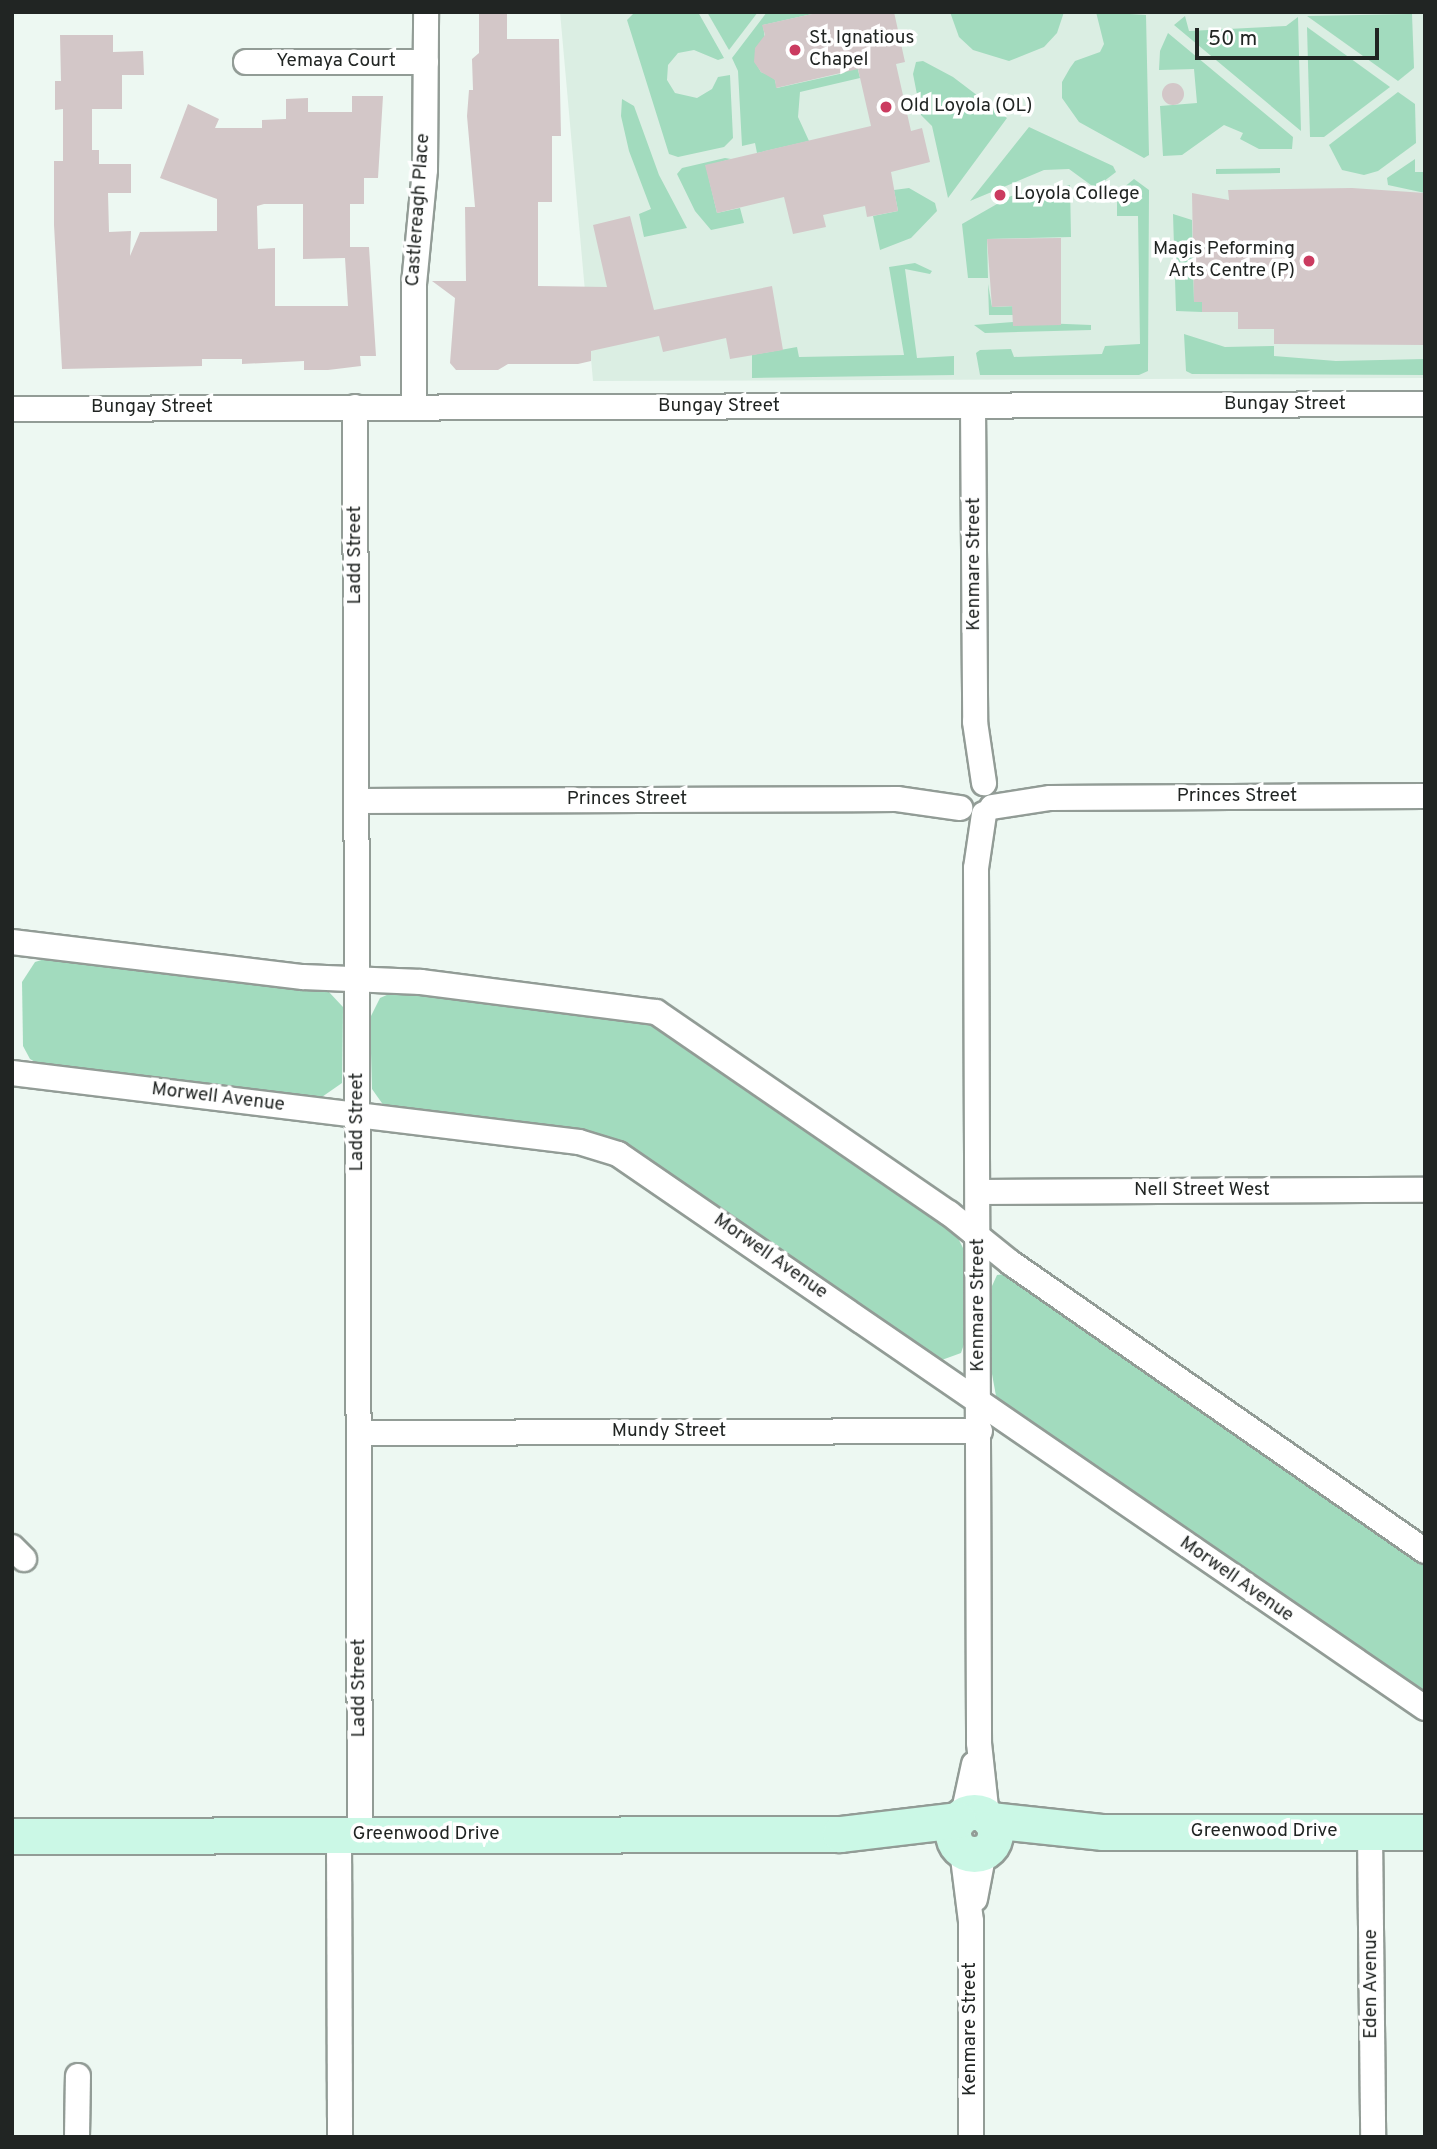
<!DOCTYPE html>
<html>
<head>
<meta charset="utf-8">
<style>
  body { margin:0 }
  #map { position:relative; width:1437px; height:2149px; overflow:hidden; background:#edf8f2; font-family:Overpass,sans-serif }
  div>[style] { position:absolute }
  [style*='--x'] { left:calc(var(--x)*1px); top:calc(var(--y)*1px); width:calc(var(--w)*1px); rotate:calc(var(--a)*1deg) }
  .built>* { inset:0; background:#dbeee3 }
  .green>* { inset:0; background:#a2dbbe }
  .building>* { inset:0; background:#d3c7c8 }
  .round { border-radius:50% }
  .roads { filter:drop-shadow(2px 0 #929c96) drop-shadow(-2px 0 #929c96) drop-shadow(0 2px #929c96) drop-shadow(0 -2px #929c96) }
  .street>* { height:24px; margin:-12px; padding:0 12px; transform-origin:12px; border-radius:12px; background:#fff }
  .secondary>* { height:35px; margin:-17.5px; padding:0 17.5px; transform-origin:17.5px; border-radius:17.5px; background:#cbf8e6 }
  .secondary>.ring { margin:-17.5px; padding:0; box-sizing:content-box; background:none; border:35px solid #cbf8e6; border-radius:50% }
  .dots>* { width:19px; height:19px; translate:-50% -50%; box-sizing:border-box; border:4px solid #fff; border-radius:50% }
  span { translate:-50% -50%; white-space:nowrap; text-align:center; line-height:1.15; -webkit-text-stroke:7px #fff; paint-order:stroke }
  .poi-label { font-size:19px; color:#212523 }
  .left { translate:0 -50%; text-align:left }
  .right { translate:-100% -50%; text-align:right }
  .street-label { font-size:19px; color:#212523 }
  .frame { position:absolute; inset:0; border:14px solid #212523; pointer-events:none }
  .scale { position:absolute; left:1195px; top:28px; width:184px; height:32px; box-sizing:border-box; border:4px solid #212523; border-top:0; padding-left:9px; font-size:21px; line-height:24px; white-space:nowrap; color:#212523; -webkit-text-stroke:5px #fff; paint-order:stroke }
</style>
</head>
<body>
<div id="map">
  <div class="built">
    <div style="clip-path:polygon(560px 12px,1425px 12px,1425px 378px,593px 381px)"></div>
  </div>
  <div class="green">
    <div style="clip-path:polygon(635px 12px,698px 12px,724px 58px,718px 60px,694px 50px,678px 53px,668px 65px,667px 80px,675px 93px,697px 98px,712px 89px,718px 77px,730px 75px,733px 138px,724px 147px,678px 157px,669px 154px,627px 20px)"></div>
    <div style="clip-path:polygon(707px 12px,758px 12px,729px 50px)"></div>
    <div style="clip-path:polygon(767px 12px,821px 12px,763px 25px,765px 39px,755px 62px,761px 72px,774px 77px,777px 88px,844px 73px,855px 58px,860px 78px,800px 92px,798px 117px,809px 141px,757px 153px,755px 143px,742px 146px,738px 71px,732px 58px)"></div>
    <div style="clip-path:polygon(950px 12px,1064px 12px,1057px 33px,1044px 47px,1009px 61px,973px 50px,959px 37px)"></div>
    <div style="clip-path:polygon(1096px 12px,1146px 15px,1149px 155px,1144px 158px,1079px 122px,1062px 98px,1062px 82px,1070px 68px,1075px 61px,1100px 52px,1104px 44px)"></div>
    <div style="clip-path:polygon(1412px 14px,1414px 68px,1398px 81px,1307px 16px)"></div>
    <div style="clip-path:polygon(1185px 16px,1189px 31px,1286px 26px,1298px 17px,1301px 131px,1174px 25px)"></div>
    <div style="clip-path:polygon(1307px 27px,1390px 87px,1324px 137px,1310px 137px)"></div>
    <div style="clip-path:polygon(1168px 33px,1293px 137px,1292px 149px,1259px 149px,1240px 139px,1243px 133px,1224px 125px,1182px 155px,1163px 156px,1160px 106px,1197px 103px,1194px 69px,1159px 70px,1160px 51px)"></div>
    <div style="clip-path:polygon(923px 61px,953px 77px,1007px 118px,948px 198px,932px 126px,921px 115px,913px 74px,916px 62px)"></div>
    <div style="clip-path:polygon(1398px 92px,1415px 104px,1416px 143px,1378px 171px,1364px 175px,1342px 170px,1329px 145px)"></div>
    <div style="clip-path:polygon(622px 99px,634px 106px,659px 175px,687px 228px,644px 237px,639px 214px,651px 209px,629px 151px,621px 116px)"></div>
    <div style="clip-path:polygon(1029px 127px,1113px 166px,1116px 172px,1095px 188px,1069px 169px,1044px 170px,970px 201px)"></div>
    <div style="clip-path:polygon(725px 158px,731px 159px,706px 166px,717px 213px,740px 208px,744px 223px,711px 230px,695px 211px,677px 174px,682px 168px)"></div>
    <div style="clip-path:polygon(1415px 159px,1415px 172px,1423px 172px,1425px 178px,1425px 193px,1388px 185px,1387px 178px)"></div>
    <div style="clip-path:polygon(1280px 168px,1280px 173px,1216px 174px,1216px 169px)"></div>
    <div style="clip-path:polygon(1134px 179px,1149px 190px,1148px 371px,1139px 375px,980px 375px,976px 353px,980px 350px,1011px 349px,1014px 357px,1102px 354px,1105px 346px,1140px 344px,1138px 216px,1117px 216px,1117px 193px)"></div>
    <div style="clip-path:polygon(1070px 185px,1071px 237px,987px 239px,988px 278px,968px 278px,962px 224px,1011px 196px)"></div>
    <div style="clip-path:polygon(909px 188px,935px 203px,937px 211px,911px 238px,880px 250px,873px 216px,898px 211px,894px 190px)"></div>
    <div style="clip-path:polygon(1173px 214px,1192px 220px,1194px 302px,1202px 302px,1202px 312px,1176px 311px)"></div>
    <div style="clip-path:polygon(915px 263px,932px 271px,930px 274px,905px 269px,917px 358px,954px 356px,954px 375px,752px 378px,752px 355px,797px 347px,799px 357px,904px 355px,889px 267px)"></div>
    <div style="clip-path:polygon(988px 284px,992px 307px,1018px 306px,1013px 315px,989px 315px)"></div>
    <div style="clip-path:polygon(1013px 322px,1091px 325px,1091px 330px,985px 333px,974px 325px)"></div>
    <div style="clip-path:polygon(1184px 334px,1225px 347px,1274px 346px,1274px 356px,1336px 361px,1425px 359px,1425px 375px,1192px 374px,1186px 371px)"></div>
    <div style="clip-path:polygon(51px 957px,328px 991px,343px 1007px,342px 1083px,319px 1099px,44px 1067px,30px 1059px,23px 1046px,22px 982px,35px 962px)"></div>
    <div style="clip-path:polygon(398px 990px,642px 1017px,954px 1230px,966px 1254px,966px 1338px,961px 1353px,939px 1361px,635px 1154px,384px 1106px,372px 1089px,370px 1018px,380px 998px)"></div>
    <div style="clip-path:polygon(1005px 1274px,1425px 1560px,1425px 1697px,1003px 1405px,996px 1396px,992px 1374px,992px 1286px,997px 1275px)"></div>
  </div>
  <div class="building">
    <div style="clip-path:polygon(479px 12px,507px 12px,507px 39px,559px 39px,561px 136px,552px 136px,552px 202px,538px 202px,538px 286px,607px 287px,593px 225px,630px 216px,654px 310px,772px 286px,783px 350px,730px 359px,726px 338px,663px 352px,659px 336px,591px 351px,591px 361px,578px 364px,508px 364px,498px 370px,456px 370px,450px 363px,455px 298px,432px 281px,466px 281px,465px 207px,475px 207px,467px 116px,469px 90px,473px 90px,472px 59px,479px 53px)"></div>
    <div style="clip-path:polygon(821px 12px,894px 12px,905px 62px,896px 64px,911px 131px,922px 128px,930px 162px,891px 172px,898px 211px,867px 217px,865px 206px,823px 215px,826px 227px,793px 234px,784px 197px,717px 213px,705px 165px,871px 126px,858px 69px,776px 88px,775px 80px,761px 72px,754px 62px,755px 48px,765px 35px,762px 25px)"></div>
    <div style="clip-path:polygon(evenodd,60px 35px,113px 35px,113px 52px,143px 51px,144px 75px,122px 75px,122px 109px,92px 109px,92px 150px,99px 150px,99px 164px,131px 164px,131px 193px,108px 193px,109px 232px,131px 231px,130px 256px,140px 232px,217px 231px,217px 199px,160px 178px,188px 104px,219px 119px,215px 128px,262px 128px,262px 120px,286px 119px,286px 99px,308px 98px,308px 112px,352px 112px,352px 96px,383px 96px,378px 178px,364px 178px,364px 204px,350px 204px,350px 247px,369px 247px,376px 356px,360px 356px,361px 366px,328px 370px,304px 370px,304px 361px,242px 364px,242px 359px,202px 359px,202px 366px,62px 369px,54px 225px,54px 161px,63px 161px,63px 109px,55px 110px,55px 81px,61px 81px,60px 35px,264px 204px,303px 204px,303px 259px,345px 258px,348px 306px,275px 306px,275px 248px,258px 249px,257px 206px,264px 204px)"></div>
    <div class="round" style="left:1162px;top:83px;width:22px;height:22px"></div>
    <div style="clip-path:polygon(1352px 188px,1425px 193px,1425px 345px,1274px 344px,1274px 329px,1238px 329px,1238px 312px,1202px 312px,1202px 302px,1194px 302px,1192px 193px,1229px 200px,1228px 190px)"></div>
    <div style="clip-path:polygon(1061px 238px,1061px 325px,1013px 326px,1012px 306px,992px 307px,987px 239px)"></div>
  </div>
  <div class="roads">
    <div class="street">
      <div style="--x:246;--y:62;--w:180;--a:0"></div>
      <div style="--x:973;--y:406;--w:316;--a:89.6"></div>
      <div style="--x:975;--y:722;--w:62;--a:81.6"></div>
      <div style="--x:355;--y:407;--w:1429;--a:89.8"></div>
      <div style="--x:414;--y:407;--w:123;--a:-90"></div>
      <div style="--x:414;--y:284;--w:115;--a:-84.5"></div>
      <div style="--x:425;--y:170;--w:158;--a:-89.6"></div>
      <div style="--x:12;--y:409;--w:1413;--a:-0.2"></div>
      <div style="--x:357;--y:801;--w:540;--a:-0.21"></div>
      <div style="--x:897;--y:799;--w:64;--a:8.1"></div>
      <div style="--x:992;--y:807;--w:59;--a:-8.8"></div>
      <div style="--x:1050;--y:798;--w:375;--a:-0.3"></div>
      <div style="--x:984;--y:814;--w:55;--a:98.4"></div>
      <div style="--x:976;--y:868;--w:875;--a:89.8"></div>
      <div style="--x:979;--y:1743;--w:74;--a:83.8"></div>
      <div style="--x:12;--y:942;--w:293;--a:6.9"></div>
      <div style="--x:303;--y:977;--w:118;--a:2.4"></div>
      <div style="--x:421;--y:982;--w:237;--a:7.3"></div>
      <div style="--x:656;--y:1012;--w:355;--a:34.5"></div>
      <div style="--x:949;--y:1213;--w:80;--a:38.9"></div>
      <div style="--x:1011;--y:1263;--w:504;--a:34.82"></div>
      <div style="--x:12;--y:1073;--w:571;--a:6.94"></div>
      <div style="--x:579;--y:1142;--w:41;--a:17.1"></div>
      <div style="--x:618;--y:1154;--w:979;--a:34.47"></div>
      <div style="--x:979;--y:1192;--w:446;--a:-0.3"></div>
      <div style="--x:359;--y:1433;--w:621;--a:-0.18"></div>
      <div style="--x:12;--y:1547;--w:17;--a:45"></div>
      <div style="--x:963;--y:1815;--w:52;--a:-77.8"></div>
      <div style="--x:1370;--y:1832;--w:305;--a:89.4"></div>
      <div style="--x:339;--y:1836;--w:301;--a:89.8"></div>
      <div style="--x:962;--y:1850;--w:72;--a:82.8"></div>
      <div style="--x:971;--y:1921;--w:216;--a:90"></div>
      <div style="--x:975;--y:1899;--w:48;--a:-79.2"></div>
      <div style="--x:77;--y:2137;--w:61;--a:-89.1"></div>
    </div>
    <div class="secondary">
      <div class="ring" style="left:953px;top:1812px;width:7px;height:7px"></div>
      <div style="--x:990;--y:1820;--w:114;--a:6.1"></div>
      <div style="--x:1103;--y:1832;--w:322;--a:0"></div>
      <div style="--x:12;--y:1836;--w:828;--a:-0.14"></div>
      <div style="--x:840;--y:1834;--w:119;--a:-6.8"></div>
    </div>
  </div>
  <div class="dots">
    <div style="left:795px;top:50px;background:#cb3b60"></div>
    <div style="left:886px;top:107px;background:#cb3b60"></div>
    <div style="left:1000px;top:195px;background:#cb3b60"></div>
    <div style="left:1309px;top:261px;background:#cb3b60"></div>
  </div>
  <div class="poi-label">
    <span class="left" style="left:809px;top:50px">St. Ignatious<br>Chapel</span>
    <span class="left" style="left:900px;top:107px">Old Loyola (OL)</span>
    <span class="left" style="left:1014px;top:195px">Loyola College</span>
    <span class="right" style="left:1295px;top:261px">Magis Peforming<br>Arts Centre (P)</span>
  </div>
  <div class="street-label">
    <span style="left:336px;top:62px">Yemaya Court</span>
    <span style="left:419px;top:210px;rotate:-86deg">Castlereagh Place</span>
    <span style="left:1285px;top:405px">Bungay Street</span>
    <span style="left:719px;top:407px">Bungay Street</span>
    <span style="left:152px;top:408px">Bungay Street</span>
    <span style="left:356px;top:555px;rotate:-90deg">Ladd Street</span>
    <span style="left:975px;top:564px;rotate:-90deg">Kenmare Street</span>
    <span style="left:1237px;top:797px">Princes Street</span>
    <span style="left:627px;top:800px">Princes Street</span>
    <span style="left:218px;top:1098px;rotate:7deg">Morwell Avenue</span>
    <span style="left:358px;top:1122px;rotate:-90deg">Ladd Street</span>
    <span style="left:1202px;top:1191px">Nell Street West</span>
    <span style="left:770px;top:1257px;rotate:35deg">Morwell Avenue</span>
    <span style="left:979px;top:1305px;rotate:-90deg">Kenmare Street</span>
    <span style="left:669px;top:1432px">Mundy Street</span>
    <span style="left:1236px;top:1580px;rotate:35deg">Morwell Avenue</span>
    <span style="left:360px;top:1688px;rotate:-90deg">Ladd Street</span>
    <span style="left:1264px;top:1832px">Greenwood Drive</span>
    <span style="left:426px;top:1835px">Greenwood Drive</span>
    <span style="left:1372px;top:1984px;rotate:-90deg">Eden Avenue</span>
    <span style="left:971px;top:2029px;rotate:-90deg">Kenmare Street</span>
  </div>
  <div class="frame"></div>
  <div class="scale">50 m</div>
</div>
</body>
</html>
